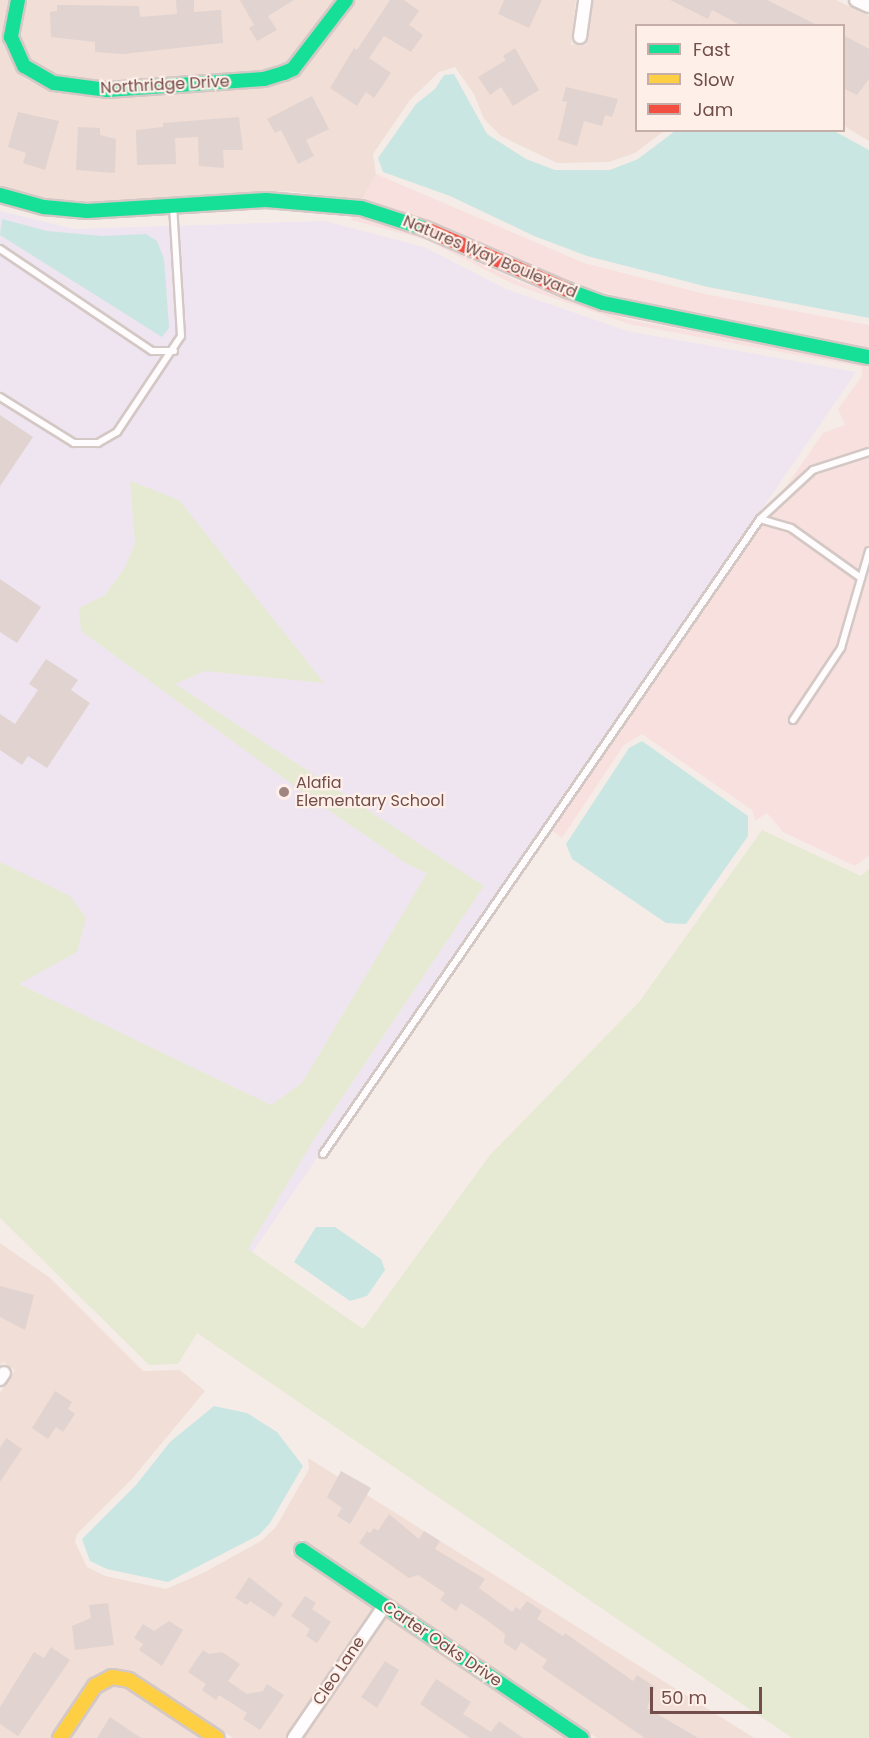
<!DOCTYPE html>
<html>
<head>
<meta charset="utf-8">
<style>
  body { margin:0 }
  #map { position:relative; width:869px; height:1738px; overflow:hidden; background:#f5ece8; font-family:Poppins,sans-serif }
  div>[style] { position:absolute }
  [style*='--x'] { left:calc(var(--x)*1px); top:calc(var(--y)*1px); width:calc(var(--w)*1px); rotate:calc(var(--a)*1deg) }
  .residential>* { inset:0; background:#f0ded7 }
  .commercial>* { inset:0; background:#f8e0de }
  .education>* { inset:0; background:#eee5f0 }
  .green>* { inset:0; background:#e7ead3 }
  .water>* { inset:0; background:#cae6e2 }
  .building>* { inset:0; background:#e1d3d0 }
  .roads { filter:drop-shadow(2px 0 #d4c8c5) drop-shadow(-2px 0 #d4c8c5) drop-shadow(0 2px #d4c8c5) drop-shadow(0 -2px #d4c8c5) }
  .lane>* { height:6px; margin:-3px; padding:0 3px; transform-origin:3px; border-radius:3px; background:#fefcfc }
  .street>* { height:12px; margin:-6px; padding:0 6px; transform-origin:6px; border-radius:6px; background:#fefcfc }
  .fast>* { height:14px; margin:-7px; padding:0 7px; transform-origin:7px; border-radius:7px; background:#16e098 }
  .slow>* { height:14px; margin:-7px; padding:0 7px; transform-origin:7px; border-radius:7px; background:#ffcf43 }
  .jam>* { height:14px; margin:-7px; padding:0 7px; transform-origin:7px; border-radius:7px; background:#f24e42 }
  .dots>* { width:16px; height:16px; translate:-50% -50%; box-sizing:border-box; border:3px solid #feefe8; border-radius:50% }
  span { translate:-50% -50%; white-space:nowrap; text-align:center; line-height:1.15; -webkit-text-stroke:4.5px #feefe8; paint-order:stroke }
  .street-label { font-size:16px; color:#724d49 }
  .poi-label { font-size:16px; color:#724d49 }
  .left { translate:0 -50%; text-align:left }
  .legend { position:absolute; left:635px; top:24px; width:210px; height:108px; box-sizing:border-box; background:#feefe8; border:2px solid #c6aea8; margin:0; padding:8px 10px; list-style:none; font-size:18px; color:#724d49 }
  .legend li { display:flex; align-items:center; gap:12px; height:30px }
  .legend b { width:30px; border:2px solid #c6aea8 }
  .scale { position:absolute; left:650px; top:1687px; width:112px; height:27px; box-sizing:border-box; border:3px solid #724d49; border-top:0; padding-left:8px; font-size:18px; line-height:21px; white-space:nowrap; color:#724d49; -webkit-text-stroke:4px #feefe8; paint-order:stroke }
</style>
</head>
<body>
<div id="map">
  <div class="residential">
    <div style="clip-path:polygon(0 0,10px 0,3px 31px,4px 46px,24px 78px,51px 92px,106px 98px,264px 87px,286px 81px,299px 73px,356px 0,576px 0,571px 45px,587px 45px,593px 0,836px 0,869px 16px,869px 141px,844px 126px,844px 26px,636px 26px,636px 130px,664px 131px,635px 153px,609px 162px,557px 163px,501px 136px,484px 119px,474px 94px,455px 67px,439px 72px,410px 100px,373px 154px,376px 174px,362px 200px,287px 191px,102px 203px,47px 198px,0 186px)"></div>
    <div style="clip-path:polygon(26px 0,336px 0,289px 62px,273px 69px,108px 81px,57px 75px,30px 60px,19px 35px)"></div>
    <div style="clip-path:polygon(0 1243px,50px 1278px,143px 1371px,180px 1370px,205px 1391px,131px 1480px,77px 1534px,75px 1542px,87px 1567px,105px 1576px,166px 1589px,203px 1573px,261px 1541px,276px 1527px,309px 1469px,308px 1458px,754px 1738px,597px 1738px,301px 1539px,291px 1553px,373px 1608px,285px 1738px,233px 1738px,134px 1673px,114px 1668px,89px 1682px,51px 1738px,0 1738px,0 1393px,15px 1370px,3px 1362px,0 1365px)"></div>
    <div style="clip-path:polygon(386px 1616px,567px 1738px,304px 1738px)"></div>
    <div style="clip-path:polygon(112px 1686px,125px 1688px,201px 1738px,69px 1738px,100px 1693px)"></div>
  </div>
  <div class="commercial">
    <div style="clip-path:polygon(376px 174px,584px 263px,705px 294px,869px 325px,869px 348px,657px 308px,553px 277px,446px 227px,362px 200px)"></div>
    <div style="clip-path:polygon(353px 216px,411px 231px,520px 282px,626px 319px,869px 365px,869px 856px,855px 866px,783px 832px,767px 813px,755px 821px,752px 810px,642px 734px,624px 745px,562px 838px,550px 829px,823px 433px,845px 425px,838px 409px,862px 376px,862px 367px,629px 324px,513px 284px,427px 240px,351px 220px)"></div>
  </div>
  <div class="education">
    <div style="clip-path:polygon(0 211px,74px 229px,324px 221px,424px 247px,506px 289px,627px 331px,856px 372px,193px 1339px,0 1211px)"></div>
  </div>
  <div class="green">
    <div style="clip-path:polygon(130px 481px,179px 500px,324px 683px,205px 671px,175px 684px,484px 886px,315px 1138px,248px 1249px,363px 1329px,490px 1155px,639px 1002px,762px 830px,861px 876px,869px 869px,869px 1738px,792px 1738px,197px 1333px,178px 1364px,149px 1365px,0 1218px,0 862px,70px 896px,86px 918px,77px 952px,19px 984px,271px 1105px,302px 1083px,427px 873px,407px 864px,315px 801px,81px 631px,79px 608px,105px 595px,124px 569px,135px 544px)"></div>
  </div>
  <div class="water">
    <div style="clip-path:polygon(454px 74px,487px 134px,526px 159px,555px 170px,610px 170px,638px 159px,675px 131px,834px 131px,869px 150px,869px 318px,708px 287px,587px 256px,534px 236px,450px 196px,383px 172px,378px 158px,416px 104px,435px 89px,444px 75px)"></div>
    <div style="clip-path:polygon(2px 219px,47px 231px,102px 236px,146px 234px,157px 241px,164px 259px,169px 328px,162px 337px,0 235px)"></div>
    <div style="clip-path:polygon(642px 741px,748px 816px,748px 836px,686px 924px,666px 923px,572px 859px,566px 844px,629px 748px)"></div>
    <div style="clip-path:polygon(316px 1227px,335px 1227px,381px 1259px,385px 1270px,367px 1296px,350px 1301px,294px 1262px)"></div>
    <div style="clip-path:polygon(214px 1406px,247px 1413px,277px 1432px,303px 1466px,270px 1523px,259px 1535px,168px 1582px,107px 1569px,90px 1561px,82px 1539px,136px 1485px,170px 1442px)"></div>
  </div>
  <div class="building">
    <div style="clip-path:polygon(176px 0,194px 0,194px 12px,221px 10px,223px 43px,123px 54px,95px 52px,95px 42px,51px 37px,50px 12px,57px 11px,57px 5px,139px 6px,140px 17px,177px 14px)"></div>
    <div style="clip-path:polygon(240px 0,294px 0,268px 16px,277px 30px,257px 41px,249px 28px,254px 25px)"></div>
    <div style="clip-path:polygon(390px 0,404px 0,419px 11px,409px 25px,423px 35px,411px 52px,384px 36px,369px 58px,391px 73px,374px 98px,366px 92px,357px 106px,330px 88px,354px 48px,357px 50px)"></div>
    <div style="clip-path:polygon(504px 0,542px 0,529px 28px,498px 14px)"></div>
    <div style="clip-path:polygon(670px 0,767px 0,819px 26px,742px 26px,712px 10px,708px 19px)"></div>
    <div style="clip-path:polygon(843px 35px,869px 49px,869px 79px,857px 95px,843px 88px)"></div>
    <div style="clip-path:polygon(515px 48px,539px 90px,513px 106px,501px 87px,490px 95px,478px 77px,506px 60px,503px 56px)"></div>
    <div style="clip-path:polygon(566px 87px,618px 99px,612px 117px,605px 115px,602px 126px,584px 121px,577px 146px,558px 140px,567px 102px,562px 101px)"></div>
    <div style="clip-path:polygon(312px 96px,329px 129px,306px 140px,314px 156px,298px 164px,281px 130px,275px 133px,267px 119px)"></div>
    <div style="clip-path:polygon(18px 112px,59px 121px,45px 170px,23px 163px,26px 153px,8px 147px)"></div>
    <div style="clip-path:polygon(239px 117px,243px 150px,223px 150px,224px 168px,199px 166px,198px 137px,175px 138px,176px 164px,137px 165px,136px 130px,163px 127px,163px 123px)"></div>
    <div style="clip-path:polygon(78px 127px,100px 128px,100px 135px,116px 139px,115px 173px,76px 170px)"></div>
    <div style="clip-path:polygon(0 415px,33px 437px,0 486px)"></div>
    <div style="clip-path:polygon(0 579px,41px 607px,17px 643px,0 632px)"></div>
    <div style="clip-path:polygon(46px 659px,78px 680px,71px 690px,90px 703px,47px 768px,28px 756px,22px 765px,0 750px,0 714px,15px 724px,38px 690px,29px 684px)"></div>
    <div style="clip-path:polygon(0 1286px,34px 1295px,25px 1330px,0 1317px)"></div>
    <div style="clip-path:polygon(55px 1391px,72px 1402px,68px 1409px,75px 1414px,63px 1432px,56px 1427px,48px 1439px,32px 1428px)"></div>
    <div style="clip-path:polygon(6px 1438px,22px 1449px,0 1482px,0 1448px)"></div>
    <div style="clip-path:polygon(341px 1471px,371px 1488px,350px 1524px,337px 1516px,342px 1508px,327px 1497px)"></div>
    <div style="clip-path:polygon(389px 1514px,419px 1539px,424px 1531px,440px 1541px,435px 1549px,485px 1579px,479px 1588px,512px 1612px,516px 1607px,520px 1610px,527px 1601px,542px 1611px,537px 1619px,563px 1636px,565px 1633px,633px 1681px,637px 1675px,655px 1687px,647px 1708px,698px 1738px,645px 1738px,542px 1668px,547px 1660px,521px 1642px,516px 1651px,504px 1643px,505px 1634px,488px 1621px,461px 1603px,456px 1611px,440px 1600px,445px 1593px,418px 1575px,409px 1578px,359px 1543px,367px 1531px,370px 1533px,374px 1528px,378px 1531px)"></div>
    <div style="clip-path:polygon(249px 1577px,283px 1604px,274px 1617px,250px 1601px,247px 1605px,235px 1598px)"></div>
    <div style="clip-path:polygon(305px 1596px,316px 1603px,312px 1609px,331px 1622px,317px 1643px,306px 1636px,310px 1629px,291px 1616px)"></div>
    <div style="clip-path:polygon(108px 1603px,114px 1645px,75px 1650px,72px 1626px,91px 1618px,89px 1605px)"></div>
    <div style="clip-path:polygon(169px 1621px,183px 1630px,162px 1666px,139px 1650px,143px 1644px,134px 1638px,143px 1624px,154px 1631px)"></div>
    <div style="clip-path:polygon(51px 1647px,70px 1660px,18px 1736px,0 1724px,0 1707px,34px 1652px,44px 1658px)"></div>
    <div style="clip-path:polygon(203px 1650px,209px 1654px,222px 1652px,240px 1664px,228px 1681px,247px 1694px,263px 1691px,267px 1684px,284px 1695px,260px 1730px,243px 1719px,247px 1713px,219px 1695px,216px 1700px,202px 1690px,206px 1684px,188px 1672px)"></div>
    <div style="clip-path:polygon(385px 1661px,399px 1670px,377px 1708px,361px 1697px)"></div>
    <div style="clip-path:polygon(436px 1679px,471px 1702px,463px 1714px,491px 1732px,499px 1721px,523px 1738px,470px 1738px,420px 1704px)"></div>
    <div style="clip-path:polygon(110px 1717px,141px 1738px,97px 1738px)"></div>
  </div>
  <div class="roads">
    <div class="lane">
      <div style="--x:0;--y:249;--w:183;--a:33.9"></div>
      <div style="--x:152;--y:351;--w:22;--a:0"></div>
      <div style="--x:0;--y:397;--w:87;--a:31.9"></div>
      <div style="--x:74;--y:443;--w:24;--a:0"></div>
      <div style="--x:98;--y:443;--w:22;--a:-30"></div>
      <div style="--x:117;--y:432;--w:115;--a:-56.3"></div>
      <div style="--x:181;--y:336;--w:129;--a:-93.5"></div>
      <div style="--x:760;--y:519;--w:32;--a:16"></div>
      <div style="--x:791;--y:528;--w:86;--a:35.5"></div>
      <div style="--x:793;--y:720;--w:87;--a:-56.3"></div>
      <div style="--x:841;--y:648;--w:101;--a:-73.9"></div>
      <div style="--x:323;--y:1154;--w:771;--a:-55.46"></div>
      <div style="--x:760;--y:519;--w:72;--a:-42.8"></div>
      <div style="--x:813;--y:470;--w:59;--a:-17.8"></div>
    </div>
    <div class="street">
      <div style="--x:856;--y:0;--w:14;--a:25"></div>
      <div style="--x:580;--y:37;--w:37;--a:-82"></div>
      <div style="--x:0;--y:1379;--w:7;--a:-56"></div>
      <div style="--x:294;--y:1738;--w:161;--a:-55.6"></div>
    </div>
    <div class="fast">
      <div style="--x:18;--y:0;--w:38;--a:101"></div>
      <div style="--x:11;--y:37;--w:32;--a:66"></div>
      <div style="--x:24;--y:66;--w:34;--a:30"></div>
      <div style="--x:54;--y:83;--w:53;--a:7.5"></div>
      <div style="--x:107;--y:90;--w:157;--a:-4"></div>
      <div style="--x:264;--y:79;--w:21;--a:-17"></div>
      <div style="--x:284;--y:73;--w:10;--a:-24"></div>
      <div style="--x:293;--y:69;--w:87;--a:-52.5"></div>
      <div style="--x:0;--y:195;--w:46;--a:15.3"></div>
      <div style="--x:44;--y:207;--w:43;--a:5.3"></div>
      <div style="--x:87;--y:211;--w:179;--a:-3.5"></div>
      <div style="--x:266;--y:200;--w:95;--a:4.8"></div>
      <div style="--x:361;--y:208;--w:68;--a:17.9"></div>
      <div style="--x:567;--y:290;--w:38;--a:20"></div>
      <div style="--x:603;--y:303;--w:271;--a:11.5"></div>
      <div style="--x:302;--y:1550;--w:337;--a:33.9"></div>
    </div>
    <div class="slow">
      <div style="--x:60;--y:1738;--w:63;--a:-56.1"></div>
      <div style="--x:95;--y:1686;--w:19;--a:-28"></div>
      <div style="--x:112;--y:1677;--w:17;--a:10"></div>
      <div style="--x:129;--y:1680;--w:105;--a:33.4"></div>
    </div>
    <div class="jam">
      <div style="--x:426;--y:229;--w:154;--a:23.4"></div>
    </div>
  </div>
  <div class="dots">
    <div style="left:284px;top:792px;background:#a08581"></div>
  </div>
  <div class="street-label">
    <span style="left:165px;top:85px;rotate:-3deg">Northridge Drive</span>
    <span style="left:490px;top:257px;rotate:23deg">Natures Way Boulevard</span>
    <span style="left:442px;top:1644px;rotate:34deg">Carter Oaks Drive</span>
    <span style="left:339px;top:1671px;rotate:-56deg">Cleo Lane</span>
  </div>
  <div class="poi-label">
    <span class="left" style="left:296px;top:792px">Alafia<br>Elementary School</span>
  </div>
  <ul class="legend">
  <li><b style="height:8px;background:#16e098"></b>Fast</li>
  <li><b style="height:8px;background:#ffcf43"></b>Slow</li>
  <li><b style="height:8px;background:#f24e42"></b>Jam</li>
  </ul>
  <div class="scale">50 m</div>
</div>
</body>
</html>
